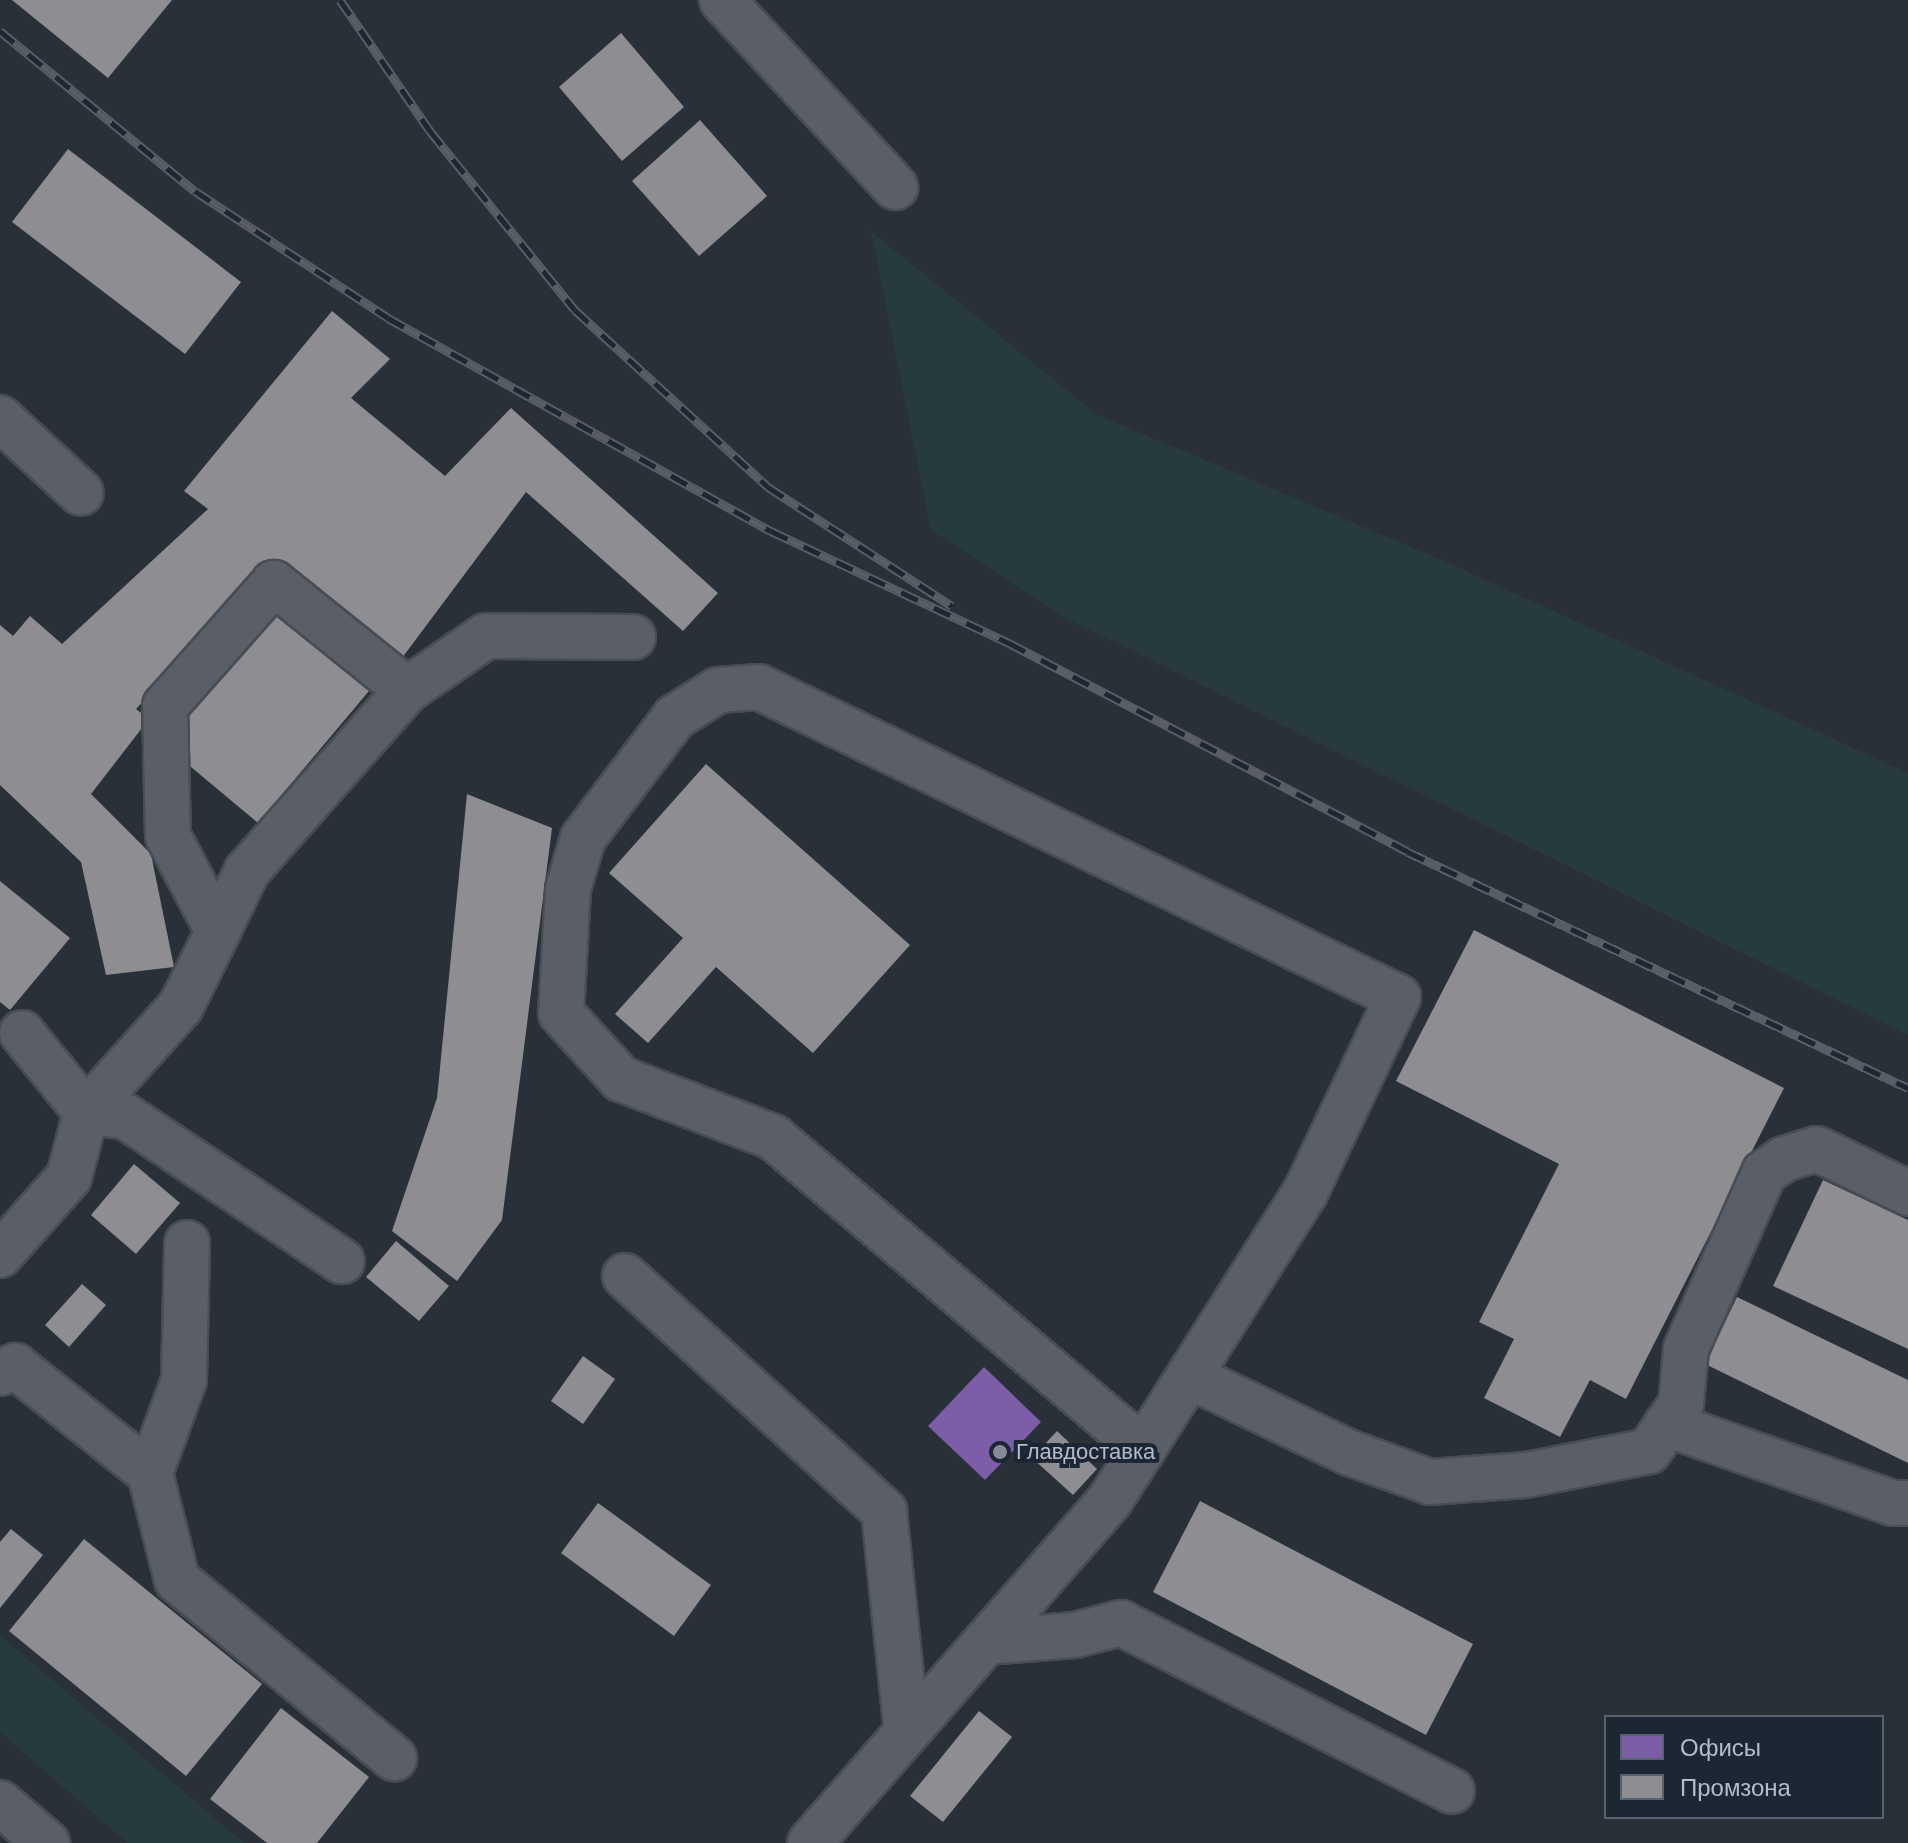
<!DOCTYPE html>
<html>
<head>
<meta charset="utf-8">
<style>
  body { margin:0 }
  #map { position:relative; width:1908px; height:1843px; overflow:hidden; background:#2a3038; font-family:"DM Sans",sans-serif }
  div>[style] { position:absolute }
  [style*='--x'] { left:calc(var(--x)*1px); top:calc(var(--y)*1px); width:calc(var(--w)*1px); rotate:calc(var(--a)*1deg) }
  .green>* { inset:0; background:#273a3e }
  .offices>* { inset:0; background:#7b5ea7 }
  .industry>* { inset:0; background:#8d8d92 }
  .roads { filter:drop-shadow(2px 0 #484c53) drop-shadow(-2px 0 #484c53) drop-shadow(0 2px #484c53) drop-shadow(0 -2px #484c53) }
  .minor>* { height:44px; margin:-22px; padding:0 22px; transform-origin:22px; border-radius:22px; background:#5a5e66 }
  .rail>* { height:9px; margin-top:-4.5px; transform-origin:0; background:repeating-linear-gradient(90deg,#1d2633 0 18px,#595d64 0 36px); box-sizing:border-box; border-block:2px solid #595d64 }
  .dots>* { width:22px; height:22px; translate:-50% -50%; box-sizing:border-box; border:4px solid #1d2633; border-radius:50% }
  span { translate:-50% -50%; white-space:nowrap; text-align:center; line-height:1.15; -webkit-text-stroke:8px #1d2633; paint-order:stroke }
  .poi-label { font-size:22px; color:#b4bcc9 }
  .left { translate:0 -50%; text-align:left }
  .legend { position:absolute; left:1604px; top:1715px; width:280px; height:104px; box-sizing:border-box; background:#1d2633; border:2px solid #59626f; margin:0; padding:10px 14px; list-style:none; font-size:24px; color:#b4bcc9 }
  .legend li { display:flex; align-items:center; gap:16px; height:40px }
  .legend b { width:40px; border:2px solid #59626f }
</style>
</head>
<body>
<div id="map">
  <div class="green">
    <div style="clip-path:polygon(871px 231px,1096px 414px,1444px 561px,1908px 773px,1908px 1035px,1064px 617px,931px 530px)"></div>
    <div style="clip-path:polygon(0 1636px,1px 1636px,244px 1843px,127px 1843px,0 1732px)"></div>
  </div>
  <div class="offices">
    <div style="clip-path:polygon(984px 1367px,1041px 1422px,985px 1480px,928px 1426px)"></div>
  </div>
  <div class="industry">
    <div style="clip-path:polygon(12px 0,172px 0,108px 78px)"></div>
    <div style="clip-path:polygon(621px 33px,684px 107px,622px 161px,559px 87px)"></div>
    <div style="clip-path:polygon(700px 120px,767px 196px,699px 256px,632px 181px)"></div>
    <div style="clip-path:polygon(68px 149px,241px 282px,185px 354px,12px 222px)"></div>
    <div style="clip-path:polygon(332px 311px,390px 359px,351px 398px,445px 476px,511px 408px,718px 593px,683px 631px,526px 492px,402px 658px,275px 559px,136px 709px,149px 719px,91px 794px,151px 854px,174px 967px,106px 975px,81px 862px,0 785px,0 625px,13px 636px,30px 616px,62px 644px,208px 509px,184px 491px)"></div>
    <div style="clip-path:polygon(272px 609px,369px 691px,258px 823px,185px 762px,187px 710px)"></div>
    <div style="clip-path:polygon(706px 764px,910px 945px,813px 1053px,716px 967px,648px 1043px,615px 1014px,683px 938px,609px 873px)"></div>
    <div style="clip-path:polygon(467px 794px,552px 828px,502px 1220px,457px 1281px,392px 1231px,437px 1098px)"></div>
    <div style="clip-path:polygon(0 881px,70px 938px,10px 1010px,0 1002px)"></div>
    <div style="clip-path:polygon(1474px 930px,1784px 1088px,1626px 1399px,1590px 1380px,1560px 1437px,1484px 1398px,1514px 1339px,1479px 1322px,1559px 1164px,1396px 1081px)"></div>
    <div style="clip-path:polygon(134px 1164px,180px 1203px,136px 1254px,91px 1215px)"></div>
    <div style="clip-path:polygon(1823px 1180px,1908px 1220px,1908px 1349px,1773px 1286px)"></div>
    <div style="clip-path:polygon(396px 1241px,449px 1286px,419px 1321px,366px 1277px)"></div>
    <div style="clip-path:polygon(82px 1284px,106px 1305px,69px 1347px,45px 1325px)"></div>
    <div style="clip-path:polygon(1737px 1297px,1908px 1380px,1908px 1463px,1705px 1364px)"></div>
    <div style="clip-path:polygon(583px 1356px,615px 1379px,583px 1424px,551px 1401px)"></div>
    <div style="clip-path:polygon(1057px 1431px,1097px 1469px,1073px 1495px,1032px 1458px)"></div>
    <div style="clip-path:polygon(1200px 1501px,1473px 1644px,1426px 1735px,1153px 1592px)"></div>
    <div style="clip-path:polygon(598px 1503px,711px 1585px,674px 1636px,561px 1553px)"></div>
    <div style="clip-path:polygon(11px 1529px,43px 1555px,0 1608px,0 1542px)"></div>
    <div style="clip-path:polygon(84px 1539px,262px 1684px,186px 1776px,9px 1631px)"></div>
    <div style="clip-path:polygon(281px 1708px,369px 1777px,317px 1843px,267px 1843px,210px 1799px)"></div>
    <div style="clip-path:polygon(979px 1711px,1012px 1737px,943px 1822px,910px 1796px)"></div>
  </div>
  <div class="roads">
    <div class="minor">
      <div style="--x:722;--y:0;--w:255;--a:47.2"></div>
      <div style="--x:0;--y:418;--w:110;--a:42.8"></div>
      <div style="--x:407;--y:690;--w:96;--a:-34.4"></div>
      <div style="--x:486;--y:636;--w:147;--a:0.4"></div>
      <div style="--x:22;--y:1033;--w:102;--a:51"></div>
      <div style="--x:86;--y:1112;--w:39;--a:6"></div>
      <div style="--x:125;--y:1116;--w:261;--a:33.8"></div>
      <div style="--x:0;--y:1255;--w:104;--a:-48.5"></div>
      <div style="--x:69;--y:1177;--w:67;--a:-75.3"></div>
      <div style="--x:86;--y:1112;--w:142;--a:-48.1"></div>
      <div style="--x:181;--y:1006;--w:84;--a:-63.7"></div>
      <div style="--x:218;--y:931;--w:67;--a:-64.2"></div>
      <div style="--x:247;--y:871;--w:242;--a:-48.5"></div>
      <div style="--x:407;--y:690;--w:171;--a:-141.2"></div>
      <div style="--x:274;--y:583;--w:164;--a:131.5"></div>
      <div style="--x:165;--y:706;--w:130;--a:88.7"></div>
      <div style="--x:168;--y:836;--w:107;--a:62.2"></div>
      <div style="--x:625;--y:1276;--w:350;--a:42.2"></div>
      <div style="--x:884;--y:1511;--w:222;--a:84.1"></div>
      <div style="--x:0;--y:1373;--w:17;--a:-25"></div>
      <div style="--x:15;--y:1366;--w:172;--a:38.4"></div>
      <div style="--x:150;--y:1473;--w:110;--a:75.8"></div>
      <div style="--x:177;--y:1580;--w:281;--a:39.4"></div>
      <div style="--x:1189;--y:1376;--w:178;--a:25.6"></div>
      <div style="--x:1350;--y:1453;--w:85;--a:19.9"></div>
      <div style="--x:1430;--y:1482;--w:96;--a:-4.2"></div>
      <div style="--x:1526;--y:1475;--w:125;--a:-11"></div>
      <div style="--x:1649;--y:1451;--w:57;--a:-55.8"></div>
      <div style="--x:1681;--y:1404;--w:55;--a:-84.8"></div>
      <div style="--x:1686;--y:1349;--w:193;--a:-66.1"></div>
      <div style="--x:1764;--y:1173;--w:24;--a:-35"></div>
      <div style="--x:1784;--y:1159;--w:34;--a:-17"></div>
      <div style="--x:1817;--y:1149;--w:101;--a:25.8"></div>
      <div style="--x:1667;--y:1424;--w:239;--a:19.3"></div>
      <div style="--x:1893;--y:1503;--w:15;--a:0"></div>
      <div style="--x:150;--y:1473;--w:99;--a:-69.9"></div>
      <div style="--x:184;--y:1380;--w:137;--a:-88.7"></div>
      <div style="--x:986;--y:1642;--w:89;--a:-4.5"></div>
      <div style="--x:1075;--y:1635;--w:48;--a:-14.6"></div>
      <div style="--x:1121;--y:1623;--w:371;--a:26.9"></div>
      <div style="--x:0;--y:1803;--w:62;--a:40.4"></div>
      <div style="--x:810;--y:1843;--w:456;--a:-48.8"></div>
      <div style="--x:1110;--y:1500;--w:61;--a:-57.1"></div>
      <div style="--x:1143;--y:1449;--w:303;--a:-57.7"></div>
      <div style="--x:1305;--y:1193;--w:217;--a:-64.6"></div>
      <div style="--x:1398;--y:997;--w:710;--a:-154.12"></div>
      <div style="--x:759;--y:687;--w:41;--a:175.8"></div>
      <div style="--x:718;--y:690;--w:51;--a:147.9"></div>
      <div style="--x:675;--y:717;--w:152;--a:127.2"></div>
      <div style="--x:583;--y:838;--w:53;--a:106.4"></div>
      <div style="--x:568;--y:889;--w:124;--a:93.2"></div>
      <div style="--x:561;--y:1013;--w:89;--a:47.7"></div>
      <div style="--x:621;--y:1079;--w:163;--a:20.9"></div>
      <div style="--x:773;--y:1137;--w:484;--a:40.1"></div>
    </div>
  </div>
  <div class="rail">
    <div style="--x:340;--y:0;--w:159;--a:55.5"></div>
    <div style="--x:430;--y:131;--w:230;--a:51"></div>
    <div style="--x:575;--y:310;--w:262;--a:42.5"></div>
    <div style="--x:768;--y:487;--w:219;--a:32.9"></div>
    <div style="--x:0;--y:31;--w:252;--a:39.4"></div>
    <div style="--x:195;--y:191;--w:231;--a:33.3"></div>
    <div style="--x:388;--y:318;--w:438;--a:29.1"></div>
    <div style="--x:771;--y:531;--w:263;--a:25.2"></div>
    <div style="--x:1009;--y:643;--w:450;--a:27.6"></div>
    <div style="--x:1408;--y:852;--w:553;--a:25.27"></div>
  </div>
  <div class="dots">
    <div style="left:1000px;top:1452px;background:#848b96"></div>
  </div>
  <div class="poi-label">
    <span class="left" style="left:1016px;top:1452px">Главдоставка</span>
  </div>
  <ul class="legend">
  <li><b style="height:22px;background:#7b5ea7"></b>Офисы</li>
  <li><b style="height:22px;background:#8d8d92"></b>Промзона</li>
  </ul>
</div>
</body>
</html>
